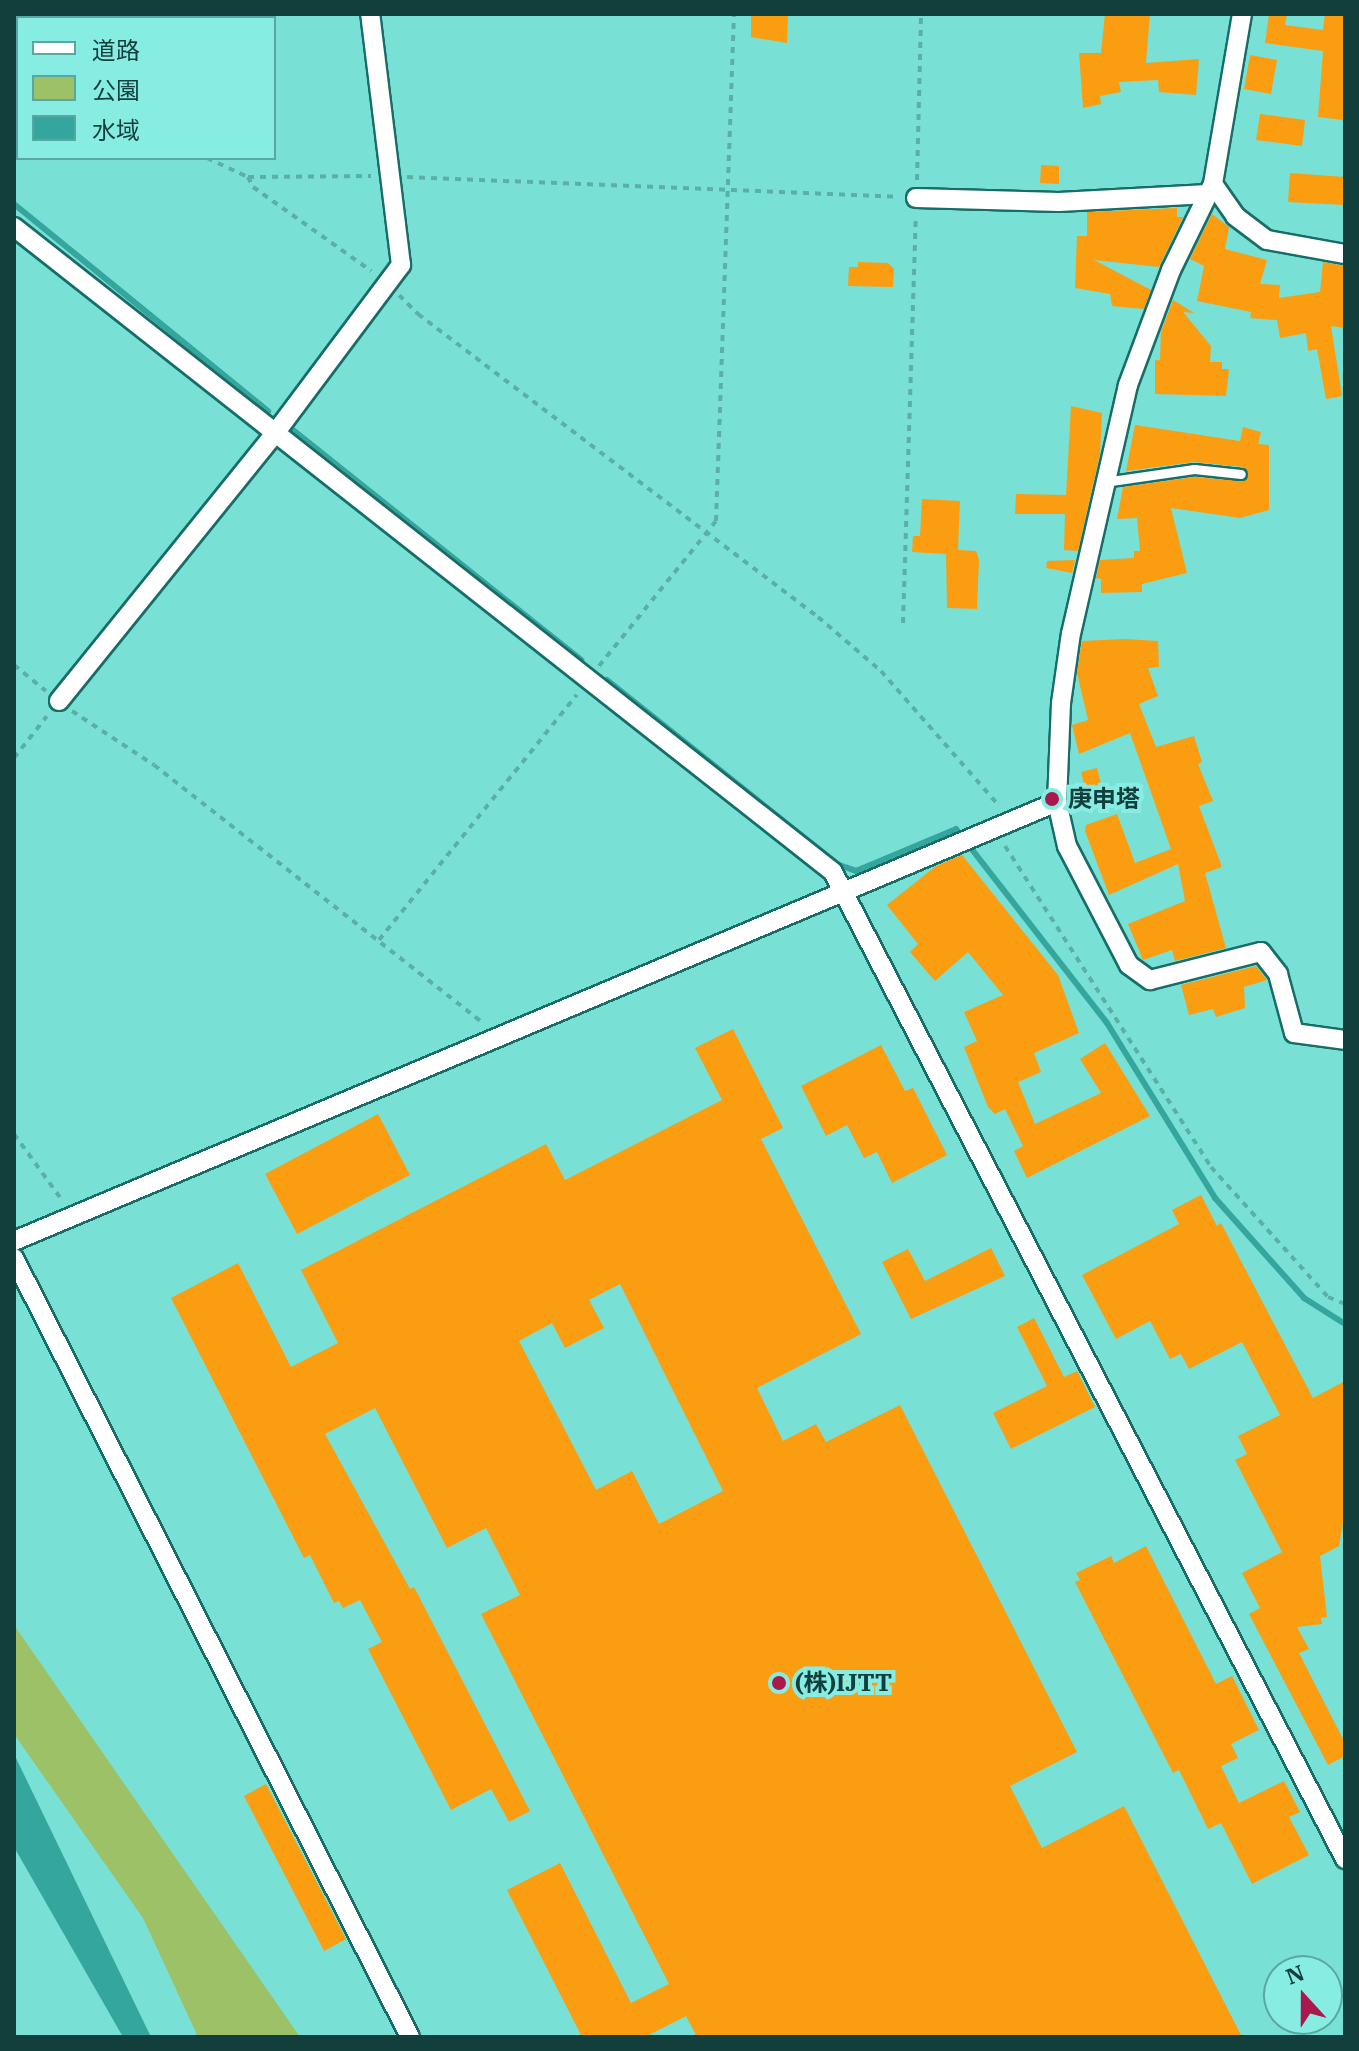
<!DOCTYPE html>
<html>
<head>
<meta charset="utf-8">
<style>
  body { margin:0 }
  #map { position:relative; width:1359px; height:2051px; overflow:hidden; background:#79e0d6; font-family:"IBM Plex Serif","Noto Sans JP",serif }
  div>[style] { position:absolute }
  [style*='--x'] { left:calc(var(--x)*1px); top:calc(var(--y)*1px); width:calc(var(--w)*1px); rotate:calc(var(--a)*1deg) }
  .green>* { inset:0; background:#9cc167 }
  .water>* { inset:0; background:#34a69d }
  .stream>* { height:6px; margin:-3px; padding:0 3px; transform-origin:3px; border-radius:3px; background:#34a69d }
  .building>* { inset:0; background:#fa9d11 }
  .path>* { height:4px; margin-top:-2px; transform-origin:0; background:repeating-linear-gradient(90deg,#5ab0a7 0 6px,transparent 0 12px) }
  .roads { filter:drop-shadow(2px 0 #176d67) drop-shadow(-2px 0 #176d67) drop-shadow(0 2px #176d67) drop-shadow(0 -2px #176d67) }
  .service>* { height:9px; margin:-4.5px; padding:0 4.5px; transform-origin:4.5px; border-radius:4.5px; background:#fff }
  .minor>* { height:18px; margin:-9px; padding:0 9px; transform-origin:9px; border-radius:9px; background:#fff }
  .dots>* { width:22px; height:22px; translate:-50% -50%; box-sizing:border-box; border:4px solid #87ede3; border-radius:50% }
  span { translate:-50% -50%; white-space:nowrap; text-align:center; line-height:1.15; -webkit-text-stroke:8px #87ede3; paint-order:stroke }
  .poi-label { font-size:24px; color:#123f3b; font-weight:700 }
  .left { translate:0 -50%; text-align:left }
  .frame { position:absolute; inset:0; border:16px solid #123f3b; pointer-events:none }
  .legend { position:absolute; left:16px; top:16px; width:260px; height:144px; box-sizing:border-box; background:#87ede3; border:2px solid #58a7a0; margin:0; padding:10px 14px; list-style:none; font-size:24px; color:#123f3b }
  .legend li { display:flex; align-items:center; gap:16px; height:40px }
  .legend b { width:40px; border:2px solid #58a7a0 }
  .north { position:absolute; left:1263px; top:1955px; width:80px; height:80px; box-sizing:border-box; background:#87ede3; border:2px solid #58a7a0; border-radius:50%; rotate:339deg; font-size:22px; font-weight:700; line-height:32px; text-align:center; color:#123f3b }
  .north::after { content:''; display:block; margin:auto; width:28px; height:36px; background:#ab184c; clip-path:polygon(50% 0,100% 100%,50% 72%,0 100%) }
</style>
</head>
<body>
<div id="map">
  <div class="green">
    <div style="clip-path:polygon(14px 1625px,300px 2037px,198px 2037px,143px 1918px,14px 1734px)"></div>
  </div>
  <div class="water">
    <div style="clip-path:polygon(14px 1755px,15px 1756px,151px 2037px,123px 2037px,14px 1847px)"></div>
  </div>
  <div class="stream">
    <div style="--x:14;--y:204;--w:328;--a:39.2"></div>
    <div style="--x:293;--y:430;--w:369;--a:38.6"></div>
    <div style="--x:607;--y:680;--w:297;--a:38.6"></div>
    <div style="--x:839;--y:865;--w:18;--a:19"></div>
    <div style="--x:856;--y:871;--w:108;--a:-22.8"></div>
    <div style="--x:956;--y:829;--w:246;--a:52.1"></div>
    <div style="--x:1107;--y:1023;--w:206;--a:58.3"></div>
    <div style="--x:1215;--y:1198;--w:134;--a:48.3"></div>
    <div style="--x:1304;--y:1298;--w:49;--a:32.4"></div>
  </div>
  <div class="building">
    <div style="clip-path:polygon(1105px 14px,1150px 14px,1146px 63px,1199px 59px,1196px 95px,1159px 92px,1158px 80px,1119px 82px,1121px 92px,1100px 96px,1101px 104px,1083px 108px,1079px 53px,1101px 53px)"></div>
    <div style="clip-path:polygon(1269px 14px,1287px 14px,1285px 25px,1323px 30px,1325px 14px,1345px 14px,1343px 120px,1318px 117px,1323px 51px,1265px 43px)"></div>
    <div style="clip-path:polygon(751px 15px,788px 16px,787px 43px,751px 37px)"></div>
    <div style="clip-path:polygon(1250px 55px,1277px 60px,1271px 94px,1244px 89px)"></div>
    <div style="clip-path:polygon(1260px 114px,1305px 120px,1302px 146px,1256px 140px)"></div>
    <div style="clip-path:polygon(1041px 165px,1059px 166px,1059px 184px,1040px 183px)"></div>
    <div style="clip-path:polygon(1290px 173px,1345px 177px,1345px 205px,1288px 202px)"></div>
    <div style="clip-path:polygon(1177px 208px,1177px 217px,1183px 217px,1159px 267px,1094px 260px,1151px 290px,1144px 309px,1112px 306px,1110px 294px,1075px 288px,1077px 236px,1087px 236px,1087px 212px)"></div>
    <div style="clip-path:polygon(1212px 214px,1229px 227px,1225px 249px,1267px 260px,1260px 284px,1280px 285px,1279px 298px,1320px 292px,1323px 262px,1345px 266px,1345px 328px,1331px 326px,1342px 396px,1326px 399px,1317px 349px,1308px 351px,1306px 333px,1280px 338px,1277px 320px,1250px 318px,1251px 312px,1197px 301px,1204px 266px,1190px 259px)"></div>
    <div style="clip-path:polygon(858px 262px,888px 263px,894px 269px,893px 287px,848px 286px,849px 267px,858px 267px)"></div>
    <div style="clip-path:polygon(1173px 300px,1194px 313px,1183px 312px,1211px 346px,1210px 362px,1222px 362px,1222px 369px,1229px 369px,1226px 396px,1155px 394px,1155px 360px,1160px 360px,1161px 332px)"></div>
    <div style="clip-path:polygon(1071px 406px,1102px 413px,1100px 454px,1078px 551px,1064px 550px,1065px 514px,1015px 514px,1016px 494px,1066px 495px)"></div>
    <div style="clip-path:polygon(1135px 425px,1240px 441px,1243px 427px,1261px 432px,1258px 444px,1269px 445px,1269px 510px,1240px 518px,1171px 508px,1187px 573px,1142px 584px,1142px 592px,1101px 593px,1101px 579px,1096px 578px,1100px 560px,1134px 558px,1134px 551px,1140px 551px,1137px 518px,1117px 519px,1123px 487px,1194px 477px,1241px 481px,1248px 476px,1243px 467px,1194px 462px,1126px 471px)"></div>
    <div style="clip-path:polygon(922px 499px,960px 501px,958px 550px,976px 551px,979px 560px,977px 609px,947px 608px,946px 554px,912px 552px,913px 536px,920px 536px)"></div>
    <div style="clip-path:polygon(1075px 560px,1072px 573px,1046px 568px,1047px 561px)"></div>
    <div style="clip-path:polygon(1125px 639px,1158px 641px,1159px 667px,1148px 668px,1158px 696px,1139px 704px,1156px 747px,1194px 736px,1202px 762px,1198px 764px,1213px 801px,1199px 806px,1222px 867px,1205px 873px,1226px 948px,1175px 961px,1172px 950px,1143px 960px,1128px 924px,1185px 901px,1178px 864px,1109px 895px,1085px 831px,1086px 825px,1117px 814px,1135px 863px,1171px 849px,1130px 733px,1079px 754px,1072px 725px,1088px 720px,1077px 673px,1082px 641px)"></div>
    <div style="clip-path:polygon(1097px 768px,1101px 784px,1085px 788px,1081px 772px)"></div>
    <div style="clip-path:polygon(962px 855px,1058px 975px,1079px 1033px,1034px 1053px,1041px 1072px,1018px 1082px,1035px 1124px,1101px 1093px,1080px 1059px,1105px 1043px,1150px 1116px,1027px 1178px,1014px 1151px,1023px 1146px,1005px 1109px,995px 1114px,988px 1107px,964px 1047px,977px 1041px,964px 1012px,1003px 995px,968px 952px,935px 981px,910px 952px,918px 944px,887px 905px,936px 866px)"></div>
    <div style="clip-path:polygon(1256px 966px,1267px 980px,1244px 987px,1245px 1008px,1216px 1017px,1213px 1009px,1189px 1015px,1181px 985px)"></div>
    <div style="clip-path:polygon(evenodd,733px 1029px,783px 1128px,761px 1139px,861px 1334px,757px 1388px,783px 1441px,816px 1424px,826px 1442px,900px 1405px,1077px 1752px,1010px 1786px,1042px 1848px,1124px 1806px,1242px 2037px,697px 2037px,686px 2016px,645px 2037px,582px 2037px,507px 1890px,560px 1863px,631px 2003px,669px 1984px,481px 1614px,520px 1595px,486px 1528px,447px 1548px,375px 1408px,325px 1434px,410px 1589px,414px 1587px,530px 1811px,509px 1822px,491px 1789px,451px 1810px,368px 1649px,382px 1642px,360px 1600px,343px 1608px,339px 1601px,334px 1603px,310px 1555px,304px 1558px,171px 1298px,238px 1263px,291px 1367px,338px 1343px,301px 1270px,546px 1144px,565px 1180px,722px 1100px,695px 1048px,733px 1029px,620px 1284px,723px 1491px,659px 1524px,632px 1471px,596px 1490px,519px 1341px,552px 1323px,565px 1348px,604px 1328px,589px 1300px,620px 1284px)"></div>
    <div style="clip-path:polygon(881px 1045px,905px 1091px,913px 1088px,947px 1155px,892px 1183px,877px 1152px,864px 1158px,847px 1125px,826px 1136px,801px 1086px)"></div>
    <div style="clip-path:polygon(378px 1114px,410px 1175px,297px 1234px,265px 1174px)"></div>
    <div style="clip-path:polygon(1201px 1195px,1217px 1226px,1221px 1223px,1313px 1398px,1345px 1381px,1345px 1512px,1339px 1546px,1320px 1556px,1327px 1617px,1321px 1618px,1322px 1624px,1297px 1627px,1309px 1649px,1299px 1653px,1345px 1743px,1345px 1756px,1328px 1765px,1249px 1614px,1260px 1608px,1242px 1573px,1282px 1552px,1235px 1460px,1247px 1454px,1238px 1436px,1280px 1415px,1242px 1342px,1189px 1369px,1181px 1354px,1170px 1359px,1150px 1321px,1116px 1339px,1082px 1275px,1179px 1224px,1172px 1210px)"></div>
    <div style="clip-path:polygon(991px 1248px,1005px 1276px,911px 1319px,882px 1262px,908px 1249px,925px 1281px)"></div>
    <div style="clip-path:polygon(1034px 1318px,1064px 1377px,1077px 1371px,1095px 1407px,1011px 1449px,993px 1413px,1047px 1386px,1017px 1327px)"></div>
    <div style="clip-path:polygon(1146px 1546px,1216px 1684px,1232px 1676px,1259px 1730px,1231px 1744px,1238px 1758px,1221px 1766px,1239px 1803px,1284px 1781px,1300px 1812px,1289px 1817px,1309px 1855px,1252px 1884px,1221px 1823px,1208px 1829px,1179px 1770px,1173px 1773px,1075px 1582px,1080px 1580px,1076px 1573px,1111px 1556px,1114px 1563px)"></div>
    <div style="clip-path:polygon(266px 1784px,346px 1939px,324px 1951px,244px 1796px)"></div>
  </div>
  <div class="path">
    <div style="--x:36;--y:14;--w:5;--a:53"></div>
    <div style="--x:14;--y:142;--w:6;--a:-45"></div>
    <div style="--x:207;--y:158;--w:45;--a:24.9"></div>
    <div style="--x:248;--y:177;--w:123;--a:-0.5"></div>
    <div style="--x:248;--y:177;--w:11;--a:63"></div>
    <div style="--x:253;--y:187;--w:145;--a:35.4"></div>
    <div style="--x:407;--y:177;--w:491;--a:2.3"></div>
    <div style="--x:917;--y:180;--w:166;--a:-88.6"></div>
    <div style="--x:399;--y:295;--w:27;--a:45"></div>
    <div style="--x:418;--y:314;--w:502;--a:37.14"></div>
    <div style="--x:818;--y:617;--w:83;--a:40.6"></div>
    <div style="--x:881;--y:671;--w:179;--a:48.8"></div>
    <div style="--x:903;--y:623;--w:406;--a:-88.2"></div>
    <div style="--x:14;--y:665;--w:41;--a:39.1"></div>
    <div style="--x:599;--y:666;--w:186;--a:-51.1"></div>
    <div style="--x:716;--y:521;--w:507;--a:-87.97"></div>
    <div style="--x:72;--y:711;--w:98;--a:33.4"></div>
    <div style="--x:154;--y:765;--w:417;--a:38.1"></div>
    <div style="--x:14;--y:758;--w:53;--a:-51.8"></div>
    <div style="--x:1005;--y:846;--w:381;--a:57.3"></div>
    <div style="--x:1211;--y:1167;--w:175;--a:48"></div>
    <div style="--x:1328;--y:1297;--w:18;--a:22"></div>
    <div style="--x:379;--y:940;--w:315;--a:-51.1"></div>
    <div style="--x:14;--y:1134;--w:82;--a:54"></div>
  </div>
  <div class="roads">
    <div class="service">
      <div style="--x:1104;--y:482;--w:91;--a:-8.2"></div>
      <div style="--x:1194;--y:469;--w:47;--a:6.1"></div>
    </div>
    <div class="minor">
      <div style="--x:1242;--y:14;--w:172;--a:99.7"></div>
      <div style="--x:1213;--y:184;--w:39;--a:55"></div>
      <div style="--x:1235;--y:216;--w:40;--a:37"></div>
      <div style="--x:1267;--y:240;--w:79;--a:10.2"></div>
      <div style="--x:1213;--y:184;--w:96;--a:116"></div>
      <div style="--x:1171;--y:270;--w:123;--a:110.5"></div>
      <div style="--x:1128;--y:385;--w:254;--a:102.9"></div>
      <div style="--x:1071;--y:633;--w:71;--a:98.1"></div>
      <div style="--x:1061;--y:703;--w:99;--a:92.3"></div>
      <div style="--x:1057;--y:802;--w:45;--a:77.2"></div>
      <div style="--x:1067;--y:846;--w:134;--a:62.5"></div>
      <div style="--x:1129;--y:965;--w:26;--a:36"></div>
      <div style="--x:1150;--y:980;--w:114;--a:-14.2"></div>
      <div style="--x:1261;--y:952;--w:28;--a:52"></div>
      <div style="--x:1278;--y:974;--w:61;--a:74.8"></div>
      <div style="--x:1294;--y:1033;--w:51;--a:7.8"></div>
      <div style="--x:916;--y:198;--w:143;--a:1.6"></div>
      <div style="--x:1059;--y:202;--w:149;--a:-3.1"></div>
      <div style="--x:14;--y:227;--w:1042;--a:38.22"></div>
      <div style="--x:833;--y:872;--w:1112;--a:62.58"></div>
      <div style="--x:59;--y:701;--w:346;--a:-51.1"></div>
      <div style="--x:276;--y:432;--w:209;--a:-53.2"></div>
      <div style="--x:401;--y:265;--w:253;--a:-97"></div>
      <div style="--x:14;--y:1241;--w:1132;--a:-22.83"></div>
      <div style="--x:14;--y:1258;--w:874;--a:63.05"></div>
    </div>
  </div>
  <div class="dots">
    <div style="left:1052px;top:799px;background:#ab184c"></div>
    <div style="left:779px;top:1683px;background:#ab184c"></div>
  </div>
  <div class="poi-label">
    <span class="left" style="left:1068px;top:799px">庚申塔</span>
    <span class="left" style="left:795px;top:1683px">(株)IJTT</span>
  </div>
  <div class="frame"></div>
  <ul class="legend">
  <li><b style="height:10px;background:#fff"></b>道路</li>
  <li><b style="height:22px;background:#9cc167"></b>公園</li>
  <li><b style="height:22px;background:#34a69d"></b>水域</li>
  </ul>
  <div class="north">N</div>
</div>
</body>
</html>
